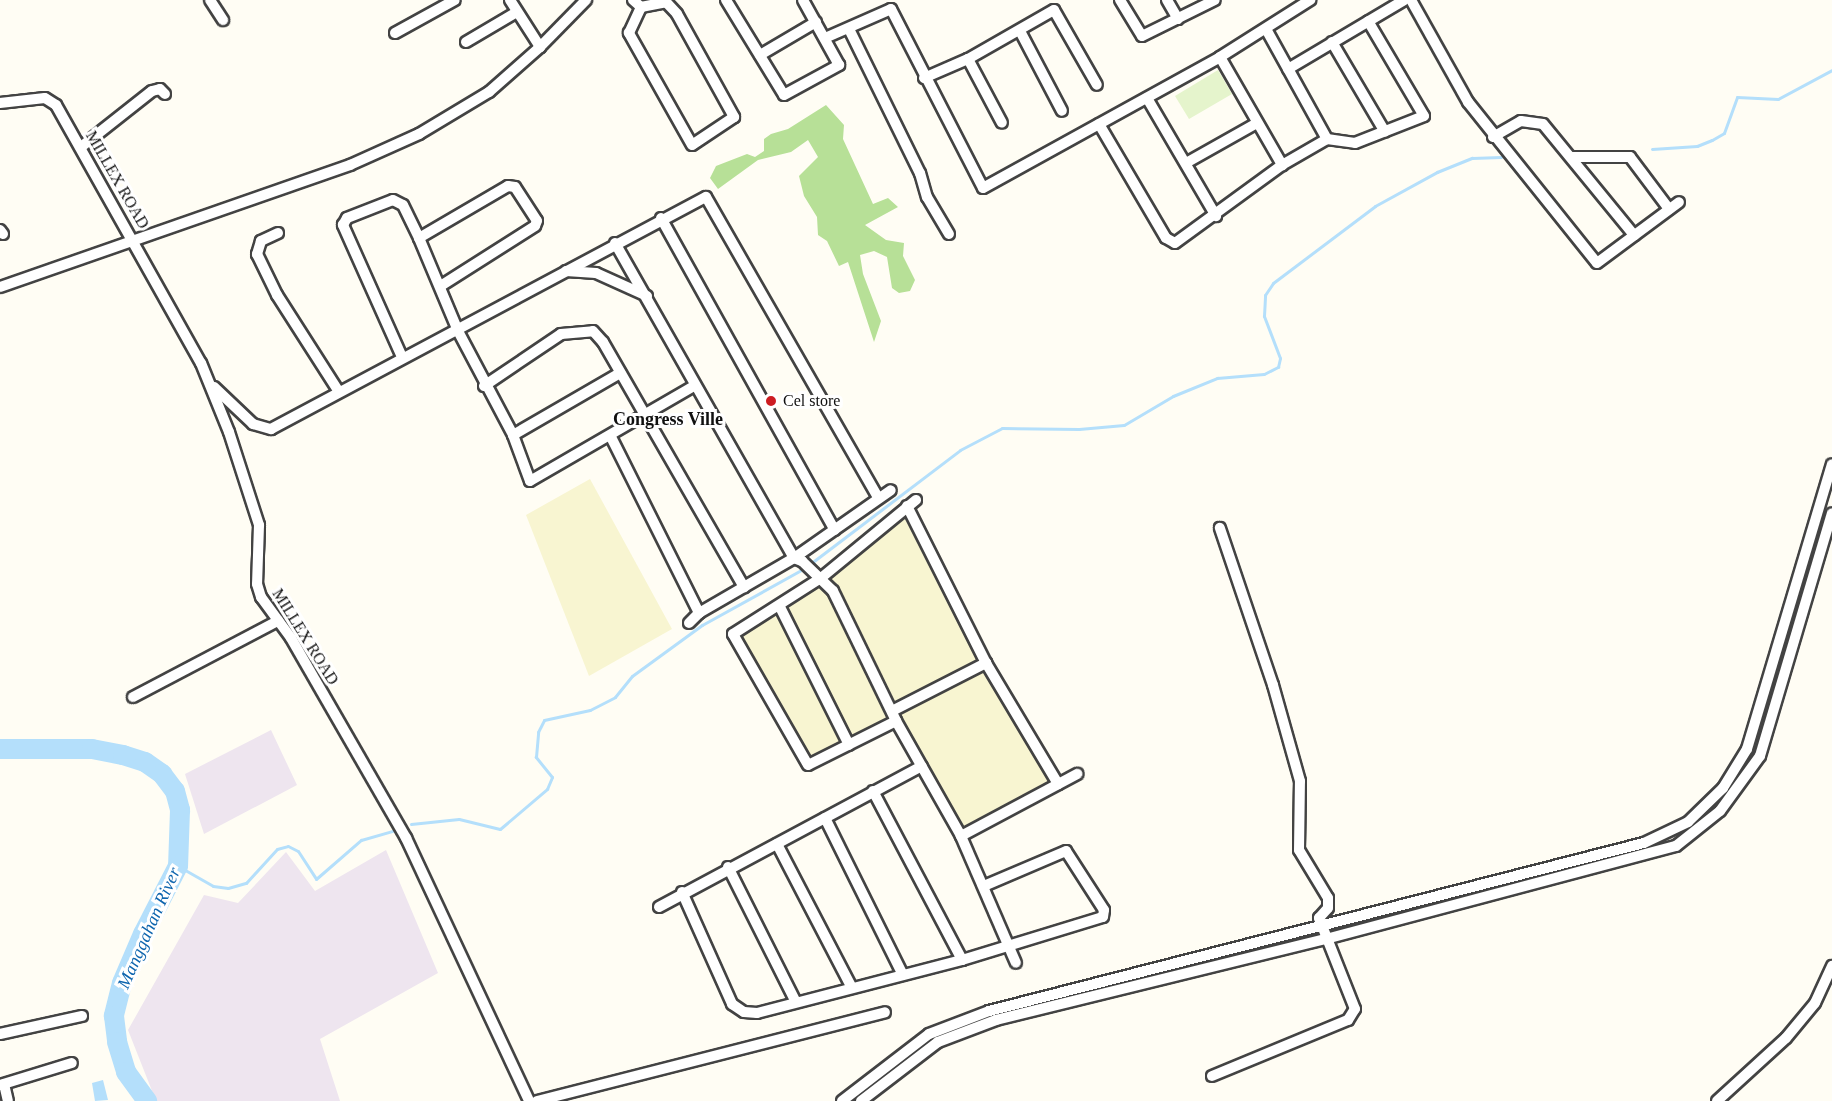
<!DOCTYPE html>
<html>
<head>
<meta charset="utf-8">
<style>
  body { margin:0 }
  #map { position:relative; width:1832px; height:1101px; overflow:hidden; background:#fffdf4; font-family:"Times New Roman",serif }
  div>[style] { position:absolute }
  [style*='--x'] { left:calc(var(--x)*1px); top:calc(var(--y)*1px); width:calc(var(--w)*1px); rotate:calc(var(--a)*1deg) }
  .industrial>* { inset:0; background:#eee5ef }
  .farmland>* { inset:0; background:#f8f5d1 }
  .forest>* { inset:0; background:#b7e097 }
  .pitch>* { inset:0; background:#e5f4cc }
  .water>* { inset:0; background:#b4dffb }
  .stream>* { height:3px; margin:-1.5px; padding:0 1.5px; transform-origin:1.5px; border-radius:1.5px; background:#b4dffb }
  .river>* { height:20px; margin:-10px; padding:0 10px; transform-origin:10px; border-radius:10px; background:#b4dffb }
  .roads { filter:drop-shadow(2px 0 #434343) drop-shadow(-2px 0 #434343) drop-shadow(0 2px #434343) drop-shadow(0 -2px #434343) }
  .minor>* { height:10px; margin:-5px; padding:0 5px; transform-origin:5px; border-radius:5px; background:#fff }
  .dots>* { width:16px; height:16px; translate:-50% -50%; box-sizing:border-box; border:3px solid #fff; border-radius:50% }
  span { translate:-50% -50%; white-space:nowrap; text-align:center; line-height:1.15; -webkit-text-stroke:6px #fff; paint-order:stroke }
  .street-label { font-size:16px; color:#101010 }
  .poi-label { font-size:16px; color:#101010 }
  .left { translate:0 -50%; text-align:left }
  .neighbourhood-label { font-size:18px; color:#101010; font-weight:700 }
  .water-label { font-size:18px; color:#0e65ae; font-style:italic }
</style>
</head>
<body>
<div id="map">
  <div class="industrial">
    <div style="clip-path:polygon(271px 730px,297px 785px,204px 834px,185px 774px)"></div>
    <div style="clip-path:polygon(386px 850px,438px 973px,320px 1039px,340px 1101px,156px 1101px,128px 1030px,204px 895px,238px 903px,286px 852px,315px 891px)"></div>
  </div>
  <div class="farmland">
    <div style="clip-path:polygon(590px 479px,672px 629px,589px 676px,526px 515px)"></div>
    <div style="clip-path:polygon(904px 513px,1053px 782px,962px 832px,928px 762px,895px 723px,807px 763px,738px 634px)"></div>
  </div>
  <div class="forest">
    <div style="clip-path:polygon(826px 105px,844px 125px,843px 139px,873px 204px,888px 198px,898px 207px,865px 225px,886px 240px,904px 243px,903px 256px,915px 280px,910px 291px,899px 293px,892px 288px,887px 257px,874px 251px,860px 255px,863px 274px,881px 321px,874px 342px,848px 262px,839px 266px,827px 241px,818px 235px,817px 217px,804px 196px,799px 176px,818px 157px,808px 140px,791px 152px,758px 160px,718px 189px,710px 178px,716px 166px,747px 154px,755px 157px,764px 151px,764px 139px,771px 134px,788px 129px)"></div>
  </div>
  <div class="pitch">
    <div style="clip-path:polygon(1218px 70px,1232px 94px,1189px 119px,1175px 96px)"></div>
  </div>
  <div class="water">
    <div style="clip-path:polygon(103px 1080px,108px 1100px,95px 1101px,92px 1083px)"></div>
  </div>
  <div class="stream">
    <div style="--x:1652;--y:149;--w:45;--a:-3.8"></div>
    <div style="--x:1697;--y:146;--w:16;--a:-22"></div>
    <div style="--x:1712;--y:140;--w:14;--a:-30"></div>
    <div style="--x:1724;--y:133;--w:38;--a:-70"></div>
    <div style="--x:1737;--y:97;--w:41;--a:2.8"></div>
    <div style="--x:1778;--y:99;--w:61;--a:-28.2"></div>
    <div style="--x:810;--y:564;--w:188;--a:-37.2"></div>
    <div style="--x:960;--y:450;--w:47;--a:-27.6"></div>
    <div style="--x:1002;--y:428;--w:77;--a:0.7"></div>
    <div style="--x:1079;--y:429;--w:45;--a:-5.1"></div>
    <div style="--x:1124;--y:425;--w:57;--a:-30.6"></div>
    <div style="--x:1173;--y:396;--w:48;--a:-22.2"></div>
    <div style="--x:1217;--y:378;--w:47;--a:-4.9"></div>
    <div style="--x:1264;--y:374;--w:16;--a:-27"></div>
    <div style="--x:1278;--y:367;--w:9;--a:-77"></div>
    <div style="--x:1280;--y:358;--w:45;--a:-110.9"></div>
    <div style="--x:1264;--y:316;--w:21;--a:-87"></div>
    <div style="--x:1265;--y:295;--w:14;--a:-56"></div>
    <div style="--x:1273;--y:283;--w:128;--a:-37"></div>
    <div style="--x:1375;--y:206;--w:71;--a:-28.7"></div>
    <div style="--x:1437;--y:172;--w:38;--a:-22"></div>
    <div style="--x:1472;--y:158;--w:29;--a:-2"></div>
    <div style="--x:411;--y:824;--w:48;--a:-5.9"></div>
    <div style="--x:459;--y:819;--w:42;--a:13.7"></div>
    <div style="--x:500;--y:829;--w:62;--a:-40.4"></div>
    <div style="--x:547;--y:789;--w:13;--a:-67"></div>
    <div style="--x:552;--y:777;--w:26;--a:-129"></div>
    <div style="--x:536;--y:757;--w:25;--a:-85"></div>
    <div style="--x:538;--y:732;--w:13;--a:-63"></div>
    <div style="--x:544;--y:720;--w:47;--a:-12.3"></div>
    <div style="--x:590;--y:710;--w:28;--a:-27"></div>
    <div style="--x:615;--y:697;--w:27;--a:-51"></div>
    <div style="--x:632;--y:676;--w:87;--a:-36.1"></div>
    <div style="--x:702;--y:625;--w:118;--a:-29"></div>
    <div style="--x:178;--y:866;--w:40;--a:29.7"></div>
    <div style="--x:213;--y:886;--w:15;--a:8"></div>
    <div style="--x:228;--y:888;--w:19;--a:-16"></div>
    <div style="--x:246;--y:883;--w:46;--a:-47.6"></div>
    <div style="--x:277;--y:849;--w:11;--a:-15"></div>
    <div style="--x:288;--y:846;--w:11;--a:27"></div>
    <div style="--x:298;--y:851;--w:33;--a:57"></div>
    <div style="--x:316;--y:879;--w:60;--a:-40.9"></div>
    <div style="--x:361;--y:840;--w:33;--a:-16"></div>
  </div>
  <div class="river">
    <div style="--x:0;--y:749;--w:92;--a:0"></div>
    <div style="--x:92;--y:749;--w:32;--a:11"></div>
    <div style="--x:123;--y:755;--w:23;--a:18"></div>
    <div style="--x:145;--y:762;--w:21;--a:35"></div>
    <div style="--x:162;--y:774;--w:21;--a:53"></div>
    <div style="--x:175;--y:791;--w:20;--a:75"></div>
    <div style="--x:180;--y:810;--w:56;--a:92"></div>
    <div style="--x:178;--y:866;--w:76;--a:117.2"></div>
    <div style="--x:143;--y:934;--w:53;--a:113.2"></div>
    <div style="--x:122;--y:983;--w:34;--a:104"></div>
    <div style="--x:114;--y:1016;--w:26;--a:83"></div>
    <div style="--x:117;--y:1042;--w:31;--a:73"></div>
    <div style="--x:126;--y:1072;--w:36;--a:54"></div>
  </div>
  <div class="roads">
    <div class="minor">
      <div style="--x:210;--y:0;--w:24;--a:57"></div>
      <div style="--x:510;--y:0;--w:56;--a:57.4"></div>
      <div style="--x:633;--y:0;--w:11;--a:41"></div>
      <div style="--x:641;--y:7;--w:25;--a:-11"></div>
      <div style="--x:666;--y:2;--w:16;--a:47"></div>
      <div style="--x:677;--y:14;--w:118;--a:61"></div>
      <div style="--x:734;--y:117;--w:50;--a:146.3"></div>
      <div style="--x:692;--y:145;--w:129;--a:-119.4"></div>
      <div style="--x:629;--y:33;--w:29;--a:-65"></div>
      <div style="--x:726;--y:0;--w:111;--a:58.6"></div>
      <div style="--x:784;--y:95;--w:63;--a:-28.6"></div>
      <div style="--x:839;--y:65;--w:74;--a:-119"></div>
      <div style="--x:1120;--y:0;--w:42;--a:58.6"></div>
      <div style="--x:1142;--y:36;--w:81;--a:-26.3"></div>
      <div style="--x:1167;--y:0;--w:22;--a:60"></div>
      <div style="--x:1411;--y:0;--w:117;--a:60.8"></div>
      <div style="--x:1468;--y:102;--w:206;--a:51.3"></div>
      <div style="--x:1597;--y:263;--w:102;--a:-36.6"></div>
      <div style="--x:849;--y:29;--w:161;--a:63.8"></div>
      <div style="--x:920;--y:173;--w:25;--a:74"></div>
      <div style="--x:927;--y:197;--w:43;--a:59.3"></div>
      <div style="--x:1266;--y:29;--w:126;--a:61"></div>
      <div style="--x:1327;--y:139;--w:28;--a:8"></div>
      <div style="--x:1355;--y:143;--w:74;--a:-21.4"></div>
      <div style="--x:1424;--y:116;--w:110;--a:-120.5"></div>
      <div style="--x:1020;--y:31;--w:90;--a:62.3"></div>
      <div style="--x:395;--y:33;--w:68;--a:-28.8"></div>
      <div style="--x:825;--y:38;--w:72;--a:-23.7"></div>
      <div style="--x:891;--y:9;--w:201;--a:62.8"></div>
      <div style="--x:983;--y:188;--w:271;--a:-28.9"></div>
      <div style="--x:1220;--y:57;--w:107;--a:-32.3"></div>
      <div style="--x:466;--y:42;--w:59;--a:-30.5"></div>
      <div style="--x:1332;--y:42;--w:104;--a:59.5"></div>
      <div style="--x:760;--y:55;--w:65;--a:-30.5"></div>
      <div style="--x:1220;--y:57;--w:125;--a:60.1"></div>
      <div style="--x:968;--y:59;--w:72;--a:62"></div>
      <div style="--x:1288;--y:69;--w:135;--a:-30.7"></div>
      <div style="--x:924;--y:78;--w:48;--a:-23.4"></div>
      <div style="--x:968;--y:59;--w:99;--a:-29.7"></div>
      <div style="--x:1054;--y:10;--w:86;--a:60.2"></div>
      <div style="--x:1147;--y:98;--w:137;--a:59.7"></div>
      <div style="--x:0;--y:103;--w:45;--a:-6.3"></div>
      <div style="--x:45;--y:98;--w:13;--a:32"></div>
      <div style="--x:56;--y:105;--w:296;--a:60.7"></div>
      <div style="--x:201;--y:363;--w:74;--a:67.9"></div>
      <div style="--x:229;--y:432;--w:98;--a:72.1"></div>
      <div style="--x:259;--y:525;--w:59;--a:91.9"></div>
      <div style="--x:257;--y:584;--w:14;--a:73"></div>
      <div style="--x:261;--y:597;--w:51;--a:53.8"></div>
      <div style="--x:291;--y:638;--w:231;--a:60.1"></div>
      <div style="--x:406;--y:838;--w:290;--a:64.9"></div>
      <div style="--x:1099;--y:124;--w:132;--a:59.6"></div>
      <div style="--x:1166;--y:238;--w:10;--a:29"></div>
      <div style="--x:1175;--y:243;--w:132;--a:-36.1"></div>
      <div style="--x:1282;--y:165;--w:52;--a:-30"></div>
      <div style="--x:1493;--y:137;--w:32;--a:-30"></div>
      <div style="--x:1521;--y:121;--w:22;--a:8"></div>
      <div style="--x:1543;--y:124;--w:144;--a:50.7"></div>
      <div style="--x:81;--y:147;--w:90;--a:-38.3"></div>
      <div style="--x:152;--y:91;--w:8;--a:-14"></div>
      <div style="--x:160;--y:89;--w:7;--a:45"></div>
      <div style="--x:1572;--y:157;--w:58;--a:0"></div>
      <div style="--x:1630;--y:157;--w:65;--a:53.1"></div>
      <div style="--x:1186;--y:163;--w:81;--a:-29.4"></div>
      <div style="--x:661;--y:218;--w:357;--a:60.9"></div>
      <div style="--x:0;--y:230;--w:5;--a:53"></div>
      <div style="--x:278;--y:233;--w:19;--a:155"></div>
      <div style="--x:261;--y:241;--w:14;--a:107"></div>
      <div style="--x:257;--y:254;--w:46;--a:64"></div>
      <div style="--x:277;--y:295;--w:115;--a:57.4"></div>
      <div style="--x:419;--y:238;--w:103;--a:-30.3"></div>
      <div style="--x:508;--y:186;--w:7;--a:8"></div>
      <div style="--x:515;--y:187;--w:40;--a:57.1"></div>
      <div style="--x:537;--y:221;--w:5;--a:112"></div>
      <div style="--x:535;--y:226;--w:110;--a:147.6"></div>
      <div style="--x:615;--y:243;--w:362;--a:60.4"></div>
      <div style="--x:794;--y:558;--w:9;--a:21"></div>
      <div style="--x:802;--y:561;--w:43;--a:44.1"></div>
      <div style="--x:833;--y:591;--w:144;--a:64.1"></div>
      <div style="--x:896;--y:721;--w:132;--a:60.5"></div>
      <div style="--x:961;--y:836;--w:138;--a:66.6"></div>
      <div style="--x:566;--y:271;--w:30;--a:4"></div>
      <div style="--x:596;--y:273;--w:56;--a:24.3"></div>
      <div style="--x:0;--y:287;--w:371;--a:-19.2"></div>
      <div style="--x:350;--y:165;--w:76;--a:-24.2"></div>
      <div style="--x:419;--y:134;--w:82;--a:-31"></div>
      <div style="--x:489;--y:92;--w:68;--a:-41.4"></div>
      <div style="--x:540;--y:47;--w:66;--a:-45.6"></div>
      <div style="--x:402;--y:357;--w:145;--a:-114.1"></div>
      <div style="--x:343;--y:225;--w:8;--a:-60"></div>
      <div style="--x:347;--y:218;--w:49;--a:-21.4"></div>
      <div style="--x:393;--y:200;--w:11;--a:27"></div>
      <div style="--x:403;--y:205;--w:37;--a:64"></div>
      <div style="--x:419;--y:238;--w:101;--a:67.2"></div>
      <div style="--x:458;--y:331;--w:118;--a:62.1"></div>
      <div style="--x:513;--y:435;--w:49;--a:69.7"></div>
      <div style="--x:530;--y:481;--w:190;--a:-30.1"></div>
      <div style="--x:484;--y:386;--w:93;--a:-34"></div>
      <div style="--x:561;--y:334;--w:32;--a:-5"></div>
      <div style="--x:593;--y:331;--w:15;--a:48"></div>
      <div style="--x:603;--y:342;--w:283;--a:60.1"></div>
      <div style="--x:214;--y:387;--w:54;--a:43.5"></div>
      <div style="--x:253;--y:424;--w:19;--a:16"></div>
      <div style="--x:271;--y:429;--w:493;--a:-28.1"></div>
      <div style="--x:706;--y:197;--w:346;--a:60.2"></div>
      <div style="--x:513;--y:435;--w:124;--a:-30.1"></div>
      <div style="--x:611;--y:437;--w:197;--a:63.4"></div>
      <div style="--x:907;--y:506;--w:176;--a:63.3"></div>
      <div style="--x:986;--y:663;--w:141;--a:59.2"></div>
      <div style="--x:780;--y:607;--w:154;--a:63.4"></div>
      <div style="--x:689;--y:623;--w:14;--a:-45"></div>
      <div style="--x:699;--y:613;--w:110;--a:-30.1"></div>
      <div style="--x:794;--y:558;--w:118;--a:-35"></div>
      <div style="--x:133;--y:697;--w:164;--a:-27.7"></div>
      <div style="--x:892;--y:711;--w:106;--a:-27.1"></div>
      <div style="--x:896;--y:721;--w:98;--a:153.4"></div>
      <div style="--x:808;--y:765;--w:151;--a:-119.8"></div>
      <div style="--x:733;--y:634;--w:104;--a:-32.5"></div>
      <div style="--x:821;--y:578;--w:123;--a:-39.4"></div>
      <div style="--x:873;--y:791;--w:191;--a:62.2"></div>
      <div style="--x:825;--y:818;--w:175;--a:63.6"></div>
      <div style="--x:961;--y:836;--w:132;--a:-28.1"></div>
      <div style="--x:777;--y:844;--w:160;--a:62.5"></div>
      <div style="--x:728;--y:867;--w:151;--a:63.3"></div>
      <div style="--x:682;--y:892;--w:123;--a:65.9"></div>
      <div style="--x:732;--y:1004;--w:14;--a:34"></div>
      <div style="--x:744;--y:1012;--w:13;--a:4"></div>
      <div style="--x:757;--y:1013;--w:212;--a:-14.5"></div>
      <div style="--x:962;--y:960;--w:147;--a:-17"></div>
      <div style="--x:1103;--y:917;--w:7;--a:-82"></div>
      <div style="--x:1104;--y:910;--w:70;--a:-122.8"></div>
      <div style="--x:1066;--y:851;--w:89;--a:156.9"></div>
      <div style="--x:659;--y:907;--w:298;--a:-28.2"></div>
      <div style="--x:0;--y:1034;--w:84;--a:-12.4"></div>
      <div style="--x:1212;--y:1076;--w:147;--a:-22.4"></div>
      <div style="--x:1348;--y:1020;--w:13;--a:-58"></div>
      <div style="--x:1355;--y:1009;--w:98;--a:-111.6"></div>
      <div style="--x:1319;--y:918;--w:13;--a:-48"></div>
      <div style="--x:1328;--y:908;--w:10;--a:-90"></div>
      <div style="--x:1328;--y:898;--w:56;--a:-121.1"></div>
      <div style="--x:1299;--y:850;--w:69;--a:-89.2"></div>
      <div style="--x:1300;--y:781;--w:100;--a:-105.7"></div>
      <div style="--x:1273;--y:685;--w:166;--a:-108.7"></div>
      <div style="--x:4;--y:1084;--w:17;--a:77"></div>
      <div style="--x:0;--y:1085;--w:75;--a:-17"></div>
      <div style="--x:537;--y:1101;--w:359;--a:-14.3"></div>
      <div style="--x:842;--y:1101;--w:110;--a:-37.6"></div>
      <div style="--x:929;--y:1034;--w:64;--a:-21"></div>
      <div style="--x:989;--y:1011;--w:676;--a:-14.39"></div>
      <div style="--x:1644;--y:843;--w:49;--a:-25.5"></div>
      <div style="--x:1688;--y:822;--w:49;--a:-44.2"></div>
      <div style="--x:1723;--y:788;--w:46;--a:-58.4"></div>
      <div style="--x:1747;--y:749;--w:297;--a:-73.4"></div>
      <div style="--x:861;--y:1101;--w:97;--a:-37.5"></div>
      <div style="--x:938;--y:1042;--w:62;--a:-20.8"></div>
      <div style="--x:996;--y:1020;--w:340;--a:-13.8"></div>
      <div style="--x:1326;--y:939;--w:362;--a:-14.9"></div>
      <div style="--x:1676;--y:846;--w:56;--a:-38.5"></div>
      <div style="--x:1720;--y:811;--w:68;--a:-54"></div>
      <div style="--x:1760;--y:756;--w:253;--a:-73.5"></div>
      <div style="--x:1717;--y:1101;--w:93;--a:-42.4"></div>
      <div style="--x:1786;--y:1038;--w:45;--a:-50.4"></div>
      <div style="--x:1815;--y:1003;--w:41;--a:-65.3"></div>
    </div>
  </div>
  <div class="dots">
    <div style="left:771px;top:401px;background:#cd1c21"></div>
  </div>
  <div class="street-label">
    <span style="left:117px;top:180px;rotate:60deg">MILLEX ROAD</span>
    <span style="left:305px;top:637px;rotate:58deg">MILLEX ROAD</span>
  </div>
  <div class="poi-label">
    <span class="left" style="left:783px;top:401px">Cel store</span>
  </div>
  <div class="neighbourhood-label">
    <span style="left:668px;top:419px">Congress Ville</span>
  </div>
  <div class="water-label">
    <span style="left:149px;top:928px;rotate:-66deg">Manggahan River</span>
  </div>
</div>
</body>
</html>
